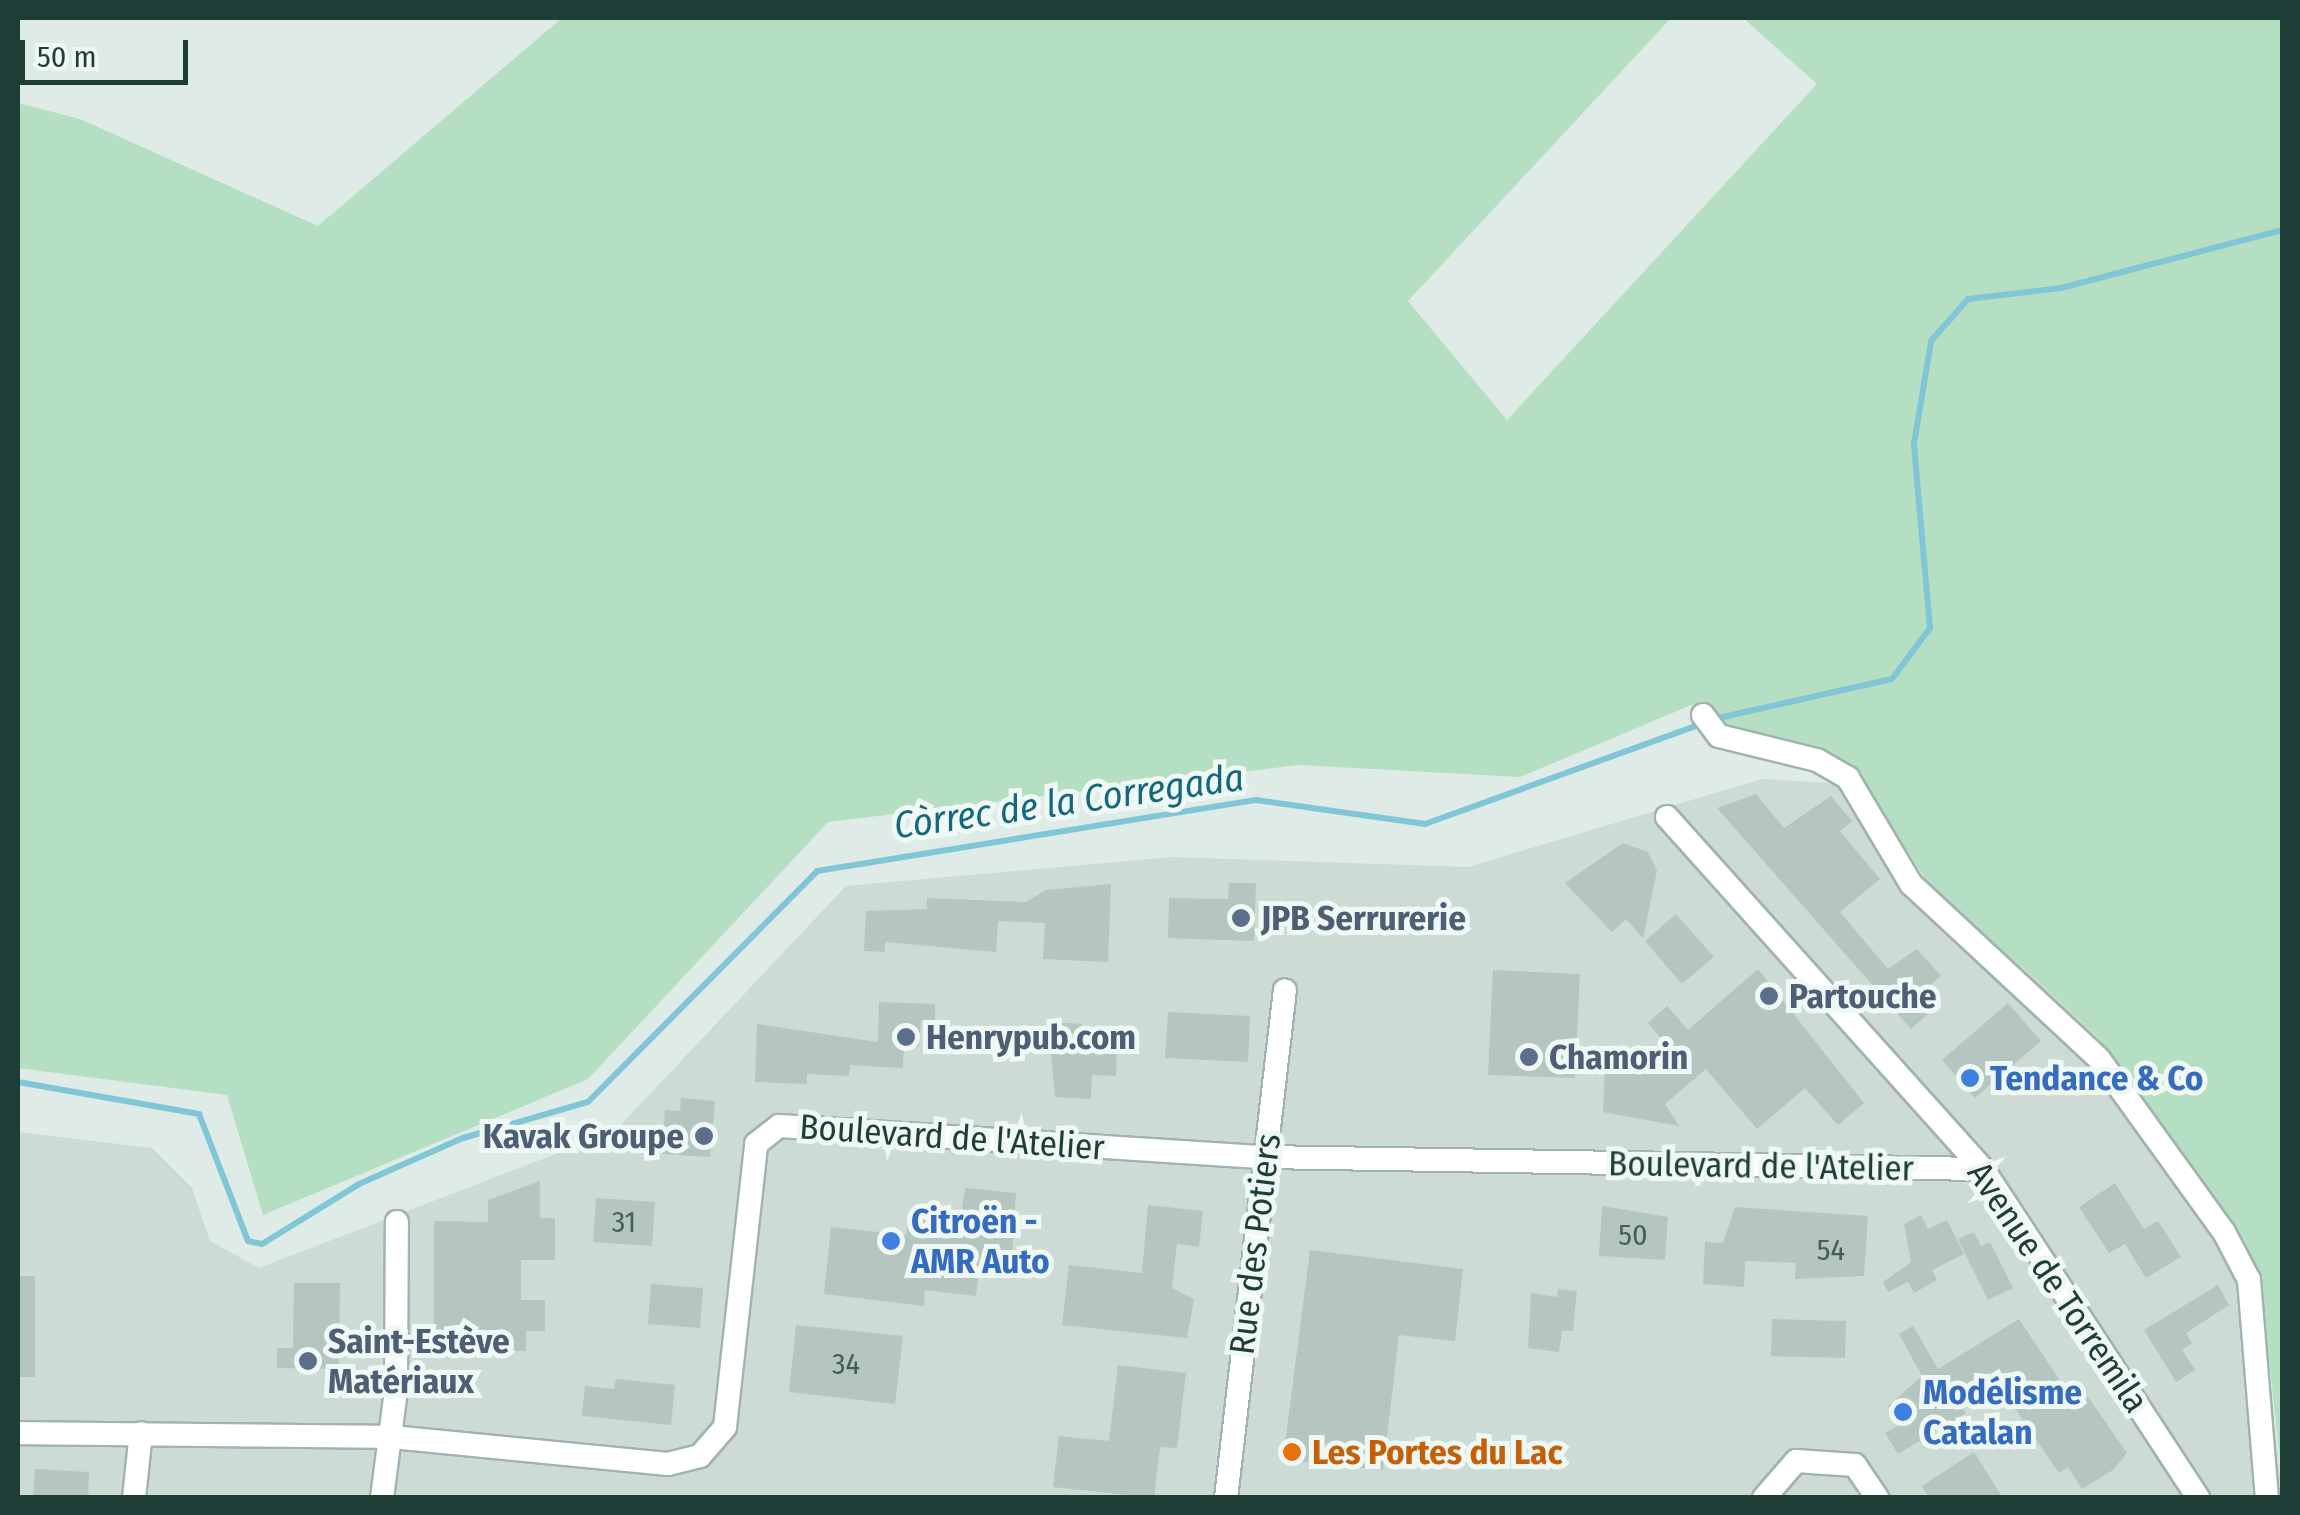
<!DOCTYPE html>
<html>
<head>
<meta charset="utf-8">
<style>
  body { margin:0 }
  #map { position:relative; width:2300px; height:1515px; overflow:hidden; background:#deebe6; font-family:"Fira Sans Condensed",sans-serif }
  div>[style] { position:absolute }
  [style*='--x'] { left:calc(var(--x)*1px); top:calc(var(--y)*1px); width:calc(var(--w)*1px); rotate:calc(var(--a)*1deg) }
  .built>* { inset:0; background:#cddbd5 }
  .green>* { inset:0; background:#b5dfc2 }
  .stream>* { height:6px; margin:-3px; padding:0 3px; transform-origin:3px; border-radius:3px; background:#81c6d6 }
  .building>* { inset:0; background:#b4c6bf }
  .roads { filter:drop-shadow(2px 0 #a1b3ae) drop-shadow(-2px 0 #a1b3ae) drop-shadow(0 2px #a1b3ae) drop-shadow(0 -2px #a1b3ae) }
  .minor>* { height:22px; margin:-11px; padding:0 11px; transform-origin:11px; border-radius:11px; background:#fff }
  .dots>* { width:28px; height:28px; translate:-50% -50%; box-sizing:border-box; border:5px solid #eff8f4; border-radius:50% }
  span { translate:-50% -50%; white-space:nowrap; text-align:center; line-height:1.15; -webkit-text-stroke:10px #eff8f4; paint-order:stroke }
  .number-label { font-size:30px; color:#445f58 }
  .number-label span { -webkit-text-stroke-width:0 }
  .service-label { font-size:35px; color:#4e5e75; font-weight:700 }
  .left { translate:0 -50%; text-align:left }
  .right { translate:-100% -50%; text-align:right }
  .shop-label { font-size:35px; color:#366cbe; font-weight:700 }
  .street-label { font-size:35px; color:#1e3d36 }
  .food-label { font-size:35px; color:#c56008; font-weight:700 }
  .water-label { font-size:38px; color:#13687e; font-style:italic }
  .frame { position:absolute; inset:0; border:20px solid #1e3d36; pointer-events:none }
  .scale { position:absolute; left:20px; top:40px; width:168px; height:45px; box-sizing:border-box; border:5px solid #1e3d36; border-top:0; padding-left:12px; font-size:30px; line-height:35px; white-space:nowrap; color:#1e3d36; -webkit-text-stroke:8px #eff8f4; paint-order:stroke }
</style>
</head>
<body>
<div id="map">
  <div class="built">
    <div style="clip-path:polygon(1762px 779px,1844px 784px,1952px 920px,2024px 968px,2095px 1034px,2248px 1253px,2262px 1295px,2282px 1498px,18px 1498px,18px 1132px,152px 1148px,192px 1188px,210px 1241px,259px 1268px,615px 1131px,846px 886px,1172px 857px,1468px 867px)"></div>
  </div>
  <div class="green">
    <div style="clip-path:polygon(562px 18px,1671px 18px,1408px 301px,1507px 420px,1817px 84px,1743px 18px,2282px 18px,2282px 1477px,2262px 1296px,2248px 1253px,2095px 1034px,2024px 968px,1952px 920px,1868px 790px,1726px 730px,1701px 701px,1520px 777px,1298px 765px,828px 822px,588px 1079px,263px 1215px,227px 1095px,18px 1068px,18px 103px,80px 119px,318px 226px)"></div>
  </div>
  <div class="stream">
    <div style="--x:1714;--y:719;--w:182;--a:-12.7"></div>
    <div style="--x:1892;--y:679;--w:64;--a:-53.3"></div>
    <div style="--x:1930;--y:628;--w:185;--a:-95"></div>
    <div style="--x:1914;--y:444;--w:104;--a:-80.6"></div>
    <div style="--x:1931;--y:341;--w:56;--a:-48.6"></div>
    <div style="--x:1968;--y:299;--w:94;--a:-6.7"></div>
    <div style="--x:2061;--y:288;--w:228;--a:-14.7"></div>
    <div style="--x:18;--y:1082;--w:184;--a:10"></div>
    <div style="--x:199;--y:1114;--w:136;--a:68.9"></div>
    <div style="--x:248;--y:1241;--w:14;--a:12"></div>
    <div style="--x:262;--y:1244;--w:114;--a:-31.7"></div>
    <div style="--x:359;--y:1184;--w:114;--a:-23.9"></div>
    <div style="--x:463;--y:1138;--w:130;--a:-16.1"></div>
    <div style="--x:588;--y:1102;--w:325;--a:-45.2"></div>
    <div style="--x:817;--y:871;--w:445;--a:-9.2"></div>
    <div style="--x:1256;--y:800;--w:171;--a:8.1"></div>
    <div style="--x:1425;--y:824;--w:294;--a:-19.9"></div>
  </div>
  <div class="building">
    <div style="clip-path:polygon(1756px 794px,1784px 828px,1831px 796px,1852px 821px,1840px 831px,1880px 879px,1840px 912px,1888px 969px,1917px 949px,1941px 976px,1917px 997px,1930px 1012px,1911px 1029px,1717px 808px)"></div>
    <div style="clip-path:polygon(1623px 843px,1648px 852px,1657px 871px,1643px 938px,1626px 919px,1612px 932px,1565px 883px)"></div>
    <div style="clip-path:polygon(1229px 883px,1256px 883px,1254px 941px,1168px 938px,1169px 898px,1228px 899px)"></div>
    <div style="clip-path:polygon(1111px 884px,1108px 962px,1043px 959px,1045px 923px,998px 921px,996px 952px,885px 942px,885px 952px,864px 951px,866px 911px,927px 909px,927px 898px,1026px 902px,1046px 890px)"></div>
    <div style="clip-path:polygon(1676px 914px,1714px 957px,1682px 984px,1645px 941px)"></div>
    <div style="clip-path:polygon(1758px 969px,1864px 1103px,1838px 1125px,1805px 1088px,1757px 1129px,1706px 1069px,1665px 1104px,1679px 1126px,1603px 1112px,1605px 1064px,1619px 1064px,1620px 1050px,1672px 1051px,1648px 1023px,1667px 1006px,1688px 1030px)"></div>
    <div style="clip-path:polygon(1493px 970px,1580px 974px,1575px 1078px,1488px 1075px)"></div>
    <div style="clip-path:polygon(879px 1002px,935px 1004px,935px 1022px,921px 1021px,919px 1047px,904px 1046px,903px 1068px,850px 1065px,849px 1076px,807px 1074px,807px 1084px,755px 1082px,757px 1024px,878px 1042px)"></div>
    <div style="clip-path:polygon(2008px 1003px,2041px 1041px,1975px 1098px,1942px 1060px)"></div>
    <div style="clip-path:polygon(1168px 1012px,1250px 1016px,1248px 1062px,1165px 1058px)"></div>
    <div style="clip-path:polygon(1048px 1022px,1082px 1024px,1082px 1039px,1117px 1040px,1116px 1076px,1092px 1075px,1091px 1099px,1055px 1097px)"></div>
    <div style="clip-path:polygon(681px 1098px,715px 1101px,710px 1157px,662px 1154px,665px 1110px,680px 1111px)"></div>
    <div style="clip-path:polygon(540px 1181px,540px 1218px,555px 1218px,555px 1260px,521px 1260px,521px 1300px,545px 1300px,545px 1331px,526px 1331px,526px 1351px,434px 1350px,434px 1221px,488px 1222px,488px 1200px)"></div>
    <div style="clip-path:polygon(2115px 1183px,2144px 1229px,2158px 1221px,2181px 1257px,2146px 1278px,2125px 1244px,2109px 1253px,2079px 1207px)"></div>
    <div style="clip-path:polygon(965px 1188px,1016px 1193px,1011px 1276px,979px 1272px,976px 1296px,925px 1290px,924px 1306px,824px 1294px,831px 1227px,906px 1235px,908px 1218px,960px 1223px)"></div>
    <div style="clip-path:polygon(596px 1198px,655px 1202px,652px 1246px,593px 1242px)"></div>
    <div style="clip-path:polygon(1148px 1205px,1203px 1211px,1199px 1247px,1177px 1244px,1172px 1288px,1194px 1299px,1187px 1338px,1062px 1325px,1069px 1265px,1142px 1273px)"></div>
    <div style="clip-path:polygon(1602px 1206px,1668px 1217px,1665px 1260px,1599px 1256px)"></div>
    <div style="clip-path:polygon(1735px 1207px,1868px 1216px,1864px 1276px,1795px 1279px,1796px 1263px,1745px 1261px,1744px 1287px,1703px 1284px,1705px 1242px,1723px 1243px)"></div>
    <div style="clip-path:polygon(1921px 1215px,1928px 1229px,1947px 1220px,1964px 1254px,1932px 1270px,1937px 1280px,1914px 1293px,1908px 1282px,1888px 1292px,1883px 1282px,1911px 1262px,1904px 1224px)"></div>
    <div style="clip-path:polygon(1974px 1232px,1981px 1246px,1990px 1242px,2013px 1288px,1988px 1300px,1958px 1239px)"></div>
    <div style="clip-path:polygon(1310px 1250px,1463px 1269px,1455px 1341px,1399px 1335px,1383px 1470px,1283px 1460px)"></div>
    <div style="clip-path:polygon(18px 1276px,35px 1276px,35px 1377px,18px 1377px)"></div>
    <div style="clip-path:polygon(294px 1283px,340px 1283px,339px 1369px,277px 1368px,277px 1348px,293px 1348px)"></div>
    <div style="clip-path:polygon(651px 1284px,703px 1288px,700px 1328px,648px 1324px)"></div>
    <div style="clip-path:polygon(2218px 1285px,2229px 1305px,2186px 1333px,2192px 1343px,2182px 1350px,2195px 1370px,2176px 1382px,2144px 1330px)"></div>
    <div style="clip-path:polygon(1558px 1289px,1577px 1291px,1573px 1331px,1562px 1331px,1559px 1352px,1528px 1348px,1531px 1293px,1557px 1297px)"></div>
    <div style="clip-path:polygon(1772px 1319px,1846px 1321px,1845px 1358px,1771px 1356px)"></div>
    <div style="clip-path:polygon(2019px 1319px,2076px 1405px,2088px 1397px,2127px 1453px,2113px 1470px,2082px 1489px,2068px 1467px,2059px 1473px,1990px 1372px,1954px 1395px,1966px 1413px,1898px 1454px,1885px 1433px,1900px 1425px,1888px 1406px,1922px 1376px,1899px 1334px,1913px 1326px,1938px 1369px)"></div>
    <div style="clip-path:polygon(796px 1325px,903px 1336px,895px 1404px,789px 1392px)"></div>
    <div style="clip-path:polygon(1118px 1365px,1186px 1373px,1177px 1448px,1160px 1447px,1154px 1498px,1053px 1487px,1059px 1436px,1109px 1441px)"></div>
    <div style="clip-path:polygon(616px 1379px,675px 1385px,671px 1425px,582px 1416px,585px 1386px,614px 1389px)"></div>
    <div style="clip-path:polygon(1974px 1452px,2003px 1498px,1929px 1498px,1922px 1486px)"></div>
    <div style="clip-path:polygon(35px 1469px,89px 1472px,88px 1498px,33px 1498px)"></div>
  </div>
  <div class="roads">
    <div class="minor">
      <div style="--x:1703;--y:715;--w:26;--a:53"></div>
      <div style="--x:1719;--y:736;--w:101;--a:13.8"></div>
      <div style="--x:1817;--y:760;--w:36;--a:30"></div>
      <div style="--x:1848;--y:778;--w:123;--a:59.3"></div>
      <div style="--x:1911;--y:884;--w:257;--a:42.9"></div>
      <div style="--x:2099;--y:1059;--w:213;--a:54.2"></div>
      <div style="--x:2224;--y:1232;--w:54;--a:62.5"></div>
      <div style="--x:2249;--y:1280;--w:219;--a:85.3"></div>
      <div style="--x:1667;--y:817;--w:473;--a:48.1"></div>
      <div style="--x:1983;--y:1169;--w:393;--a:56.8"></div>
      <div style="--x:18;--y:1433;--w:374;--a:0.6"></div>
      <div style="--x:392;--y:1437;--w:277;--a:5.6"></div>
      <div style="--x:668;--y:1464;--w:33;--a:-14"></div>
      <div style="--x:700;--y:1456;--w:38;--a:-49"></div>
      <div style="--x:725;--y:1427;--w:285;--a:-83.7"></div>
      <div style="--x:756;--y:1144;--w:29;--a:-38"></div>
      <div style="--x:779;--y:1126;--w:486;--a:3.7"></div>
      <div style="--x:1264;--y:1157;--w:719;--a:0.96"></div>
      <div style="--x:134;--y:1498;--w:65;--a:-83.9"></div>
      <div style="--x:382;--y:1498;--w:109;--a:-82.6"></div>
      <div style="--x:396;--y:1390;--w:168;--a:-89.7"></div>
      <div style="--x:1226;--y:1498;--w:511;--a:-83.38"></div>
      <div style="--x:1764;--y:1498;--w:49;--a:-49.1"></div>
      <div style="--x:1796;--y:1461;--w:59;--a:3.9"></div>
      <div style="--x:1855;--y:1465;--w:40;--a:56"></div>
    </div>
  </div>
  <div class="dots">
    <div style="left:1241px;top:918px;background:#5c6f8a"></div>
    <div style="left:1769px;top:996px;background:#5c6f8a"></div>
    <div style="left:906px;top:1037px;background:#5c6f8a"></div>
    <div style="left:1529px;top:1057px;background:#5c6f8a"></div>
    <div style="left:1970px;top:1078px;background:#3f7fe0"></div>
    <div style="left:704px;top:1136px;background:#5c6f8a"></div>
    <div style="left:891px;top:1241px;background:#3f7fe0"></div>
    <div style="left:308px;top:1361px;background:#5c6f8a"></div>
    <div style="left:1903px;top:1412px;background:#3f7fe0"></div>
    <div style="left:1292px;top:1452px;background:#e8710a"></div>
  </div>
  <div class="number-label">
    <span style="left:624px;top:1222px">31</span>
    <span style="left:1633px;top:1235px">50</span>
    <span style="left:1831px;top:1250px">54</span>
    <span style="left:846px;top:1364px">34</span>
  </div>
  <div class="service-label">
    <span class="left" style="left:1261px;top:918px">JPB Serrurerie</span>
    <span class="left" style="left:1789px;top:996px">Partouche</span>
    <span class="left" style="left:926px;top:1037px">Henrypub.com</span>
    <span class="left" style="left:1549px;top:1057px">Chamorin</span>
    <span class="right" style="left:684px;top:1136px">Kavak Groupe</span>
    <span class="left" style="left:328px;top:1361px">Saint-Estève<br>Matériaux</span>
  </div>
  <div class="shop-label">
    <span class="left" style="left:1990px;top:1078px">Tendance &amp; Co</span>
    <span class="left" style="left:911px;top:1241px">Citroën -<br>AMR Auto</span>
    <span class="left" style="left:1923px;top:1412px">Modélisme<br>Catalan</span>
  </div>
  <div class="street-label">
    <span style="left:952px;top:1137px;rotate:4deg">Boulevard de l'Atelier</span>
    <span style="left:1761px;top:1166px;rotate:1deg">Boulevard de l'Atelier</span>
    <span style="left:1255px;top:1244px;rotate:-83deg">Rue des Potiers</span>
    <span style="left:2058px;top:1287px;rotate:56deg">Avenue de Torremila</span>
  </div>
  <div class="food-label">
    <span class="left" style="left:1312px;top:1452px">Les Portes du Lac</span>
  </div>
  <div class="water-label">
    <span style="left:1069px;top:802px;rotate:-8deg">Còrrec de la Corregada</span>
  </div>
  <div class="frame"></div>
  <div class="scale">50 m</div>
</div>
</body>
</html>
